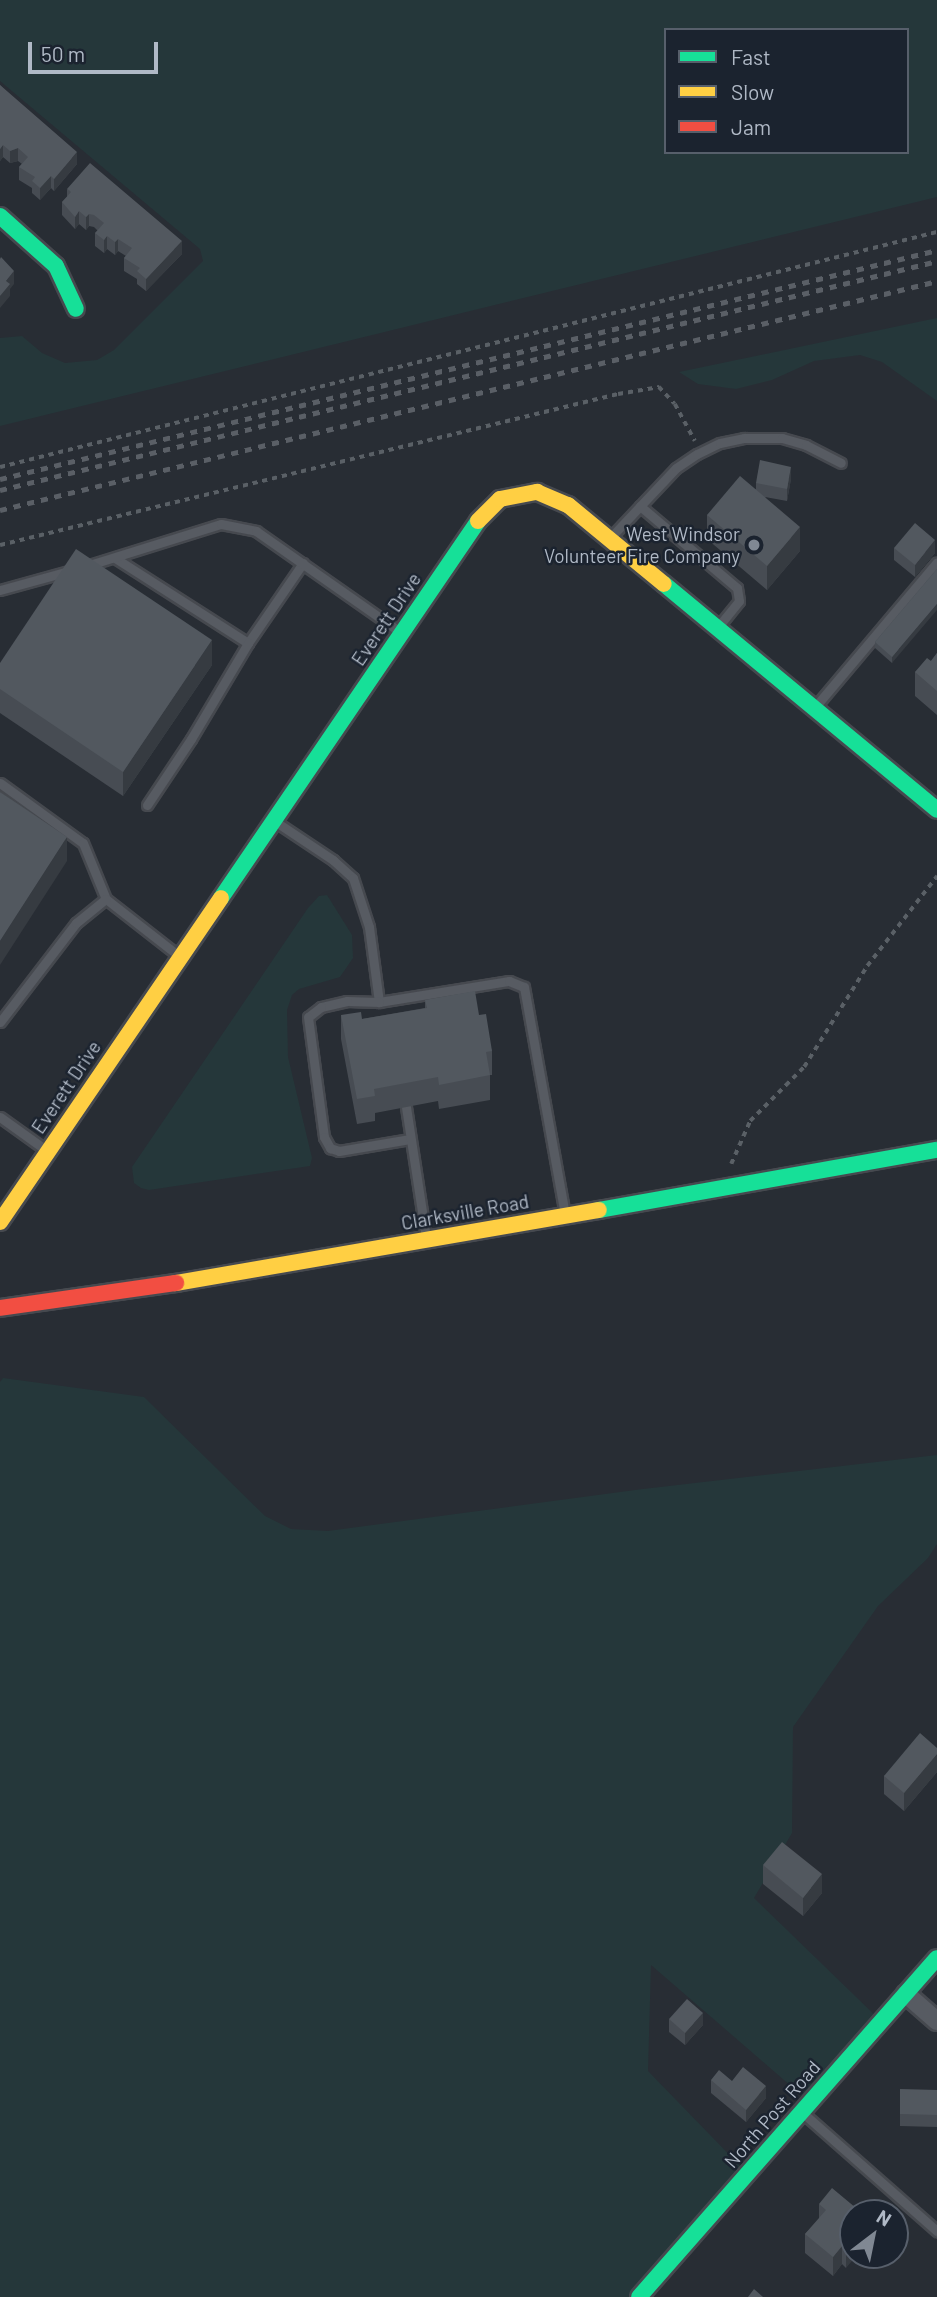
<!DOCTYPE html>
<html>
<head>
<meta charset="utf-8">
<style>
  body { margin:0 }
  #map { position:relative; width:937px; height:2297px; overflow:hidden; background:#282d34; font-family:Barlow,sans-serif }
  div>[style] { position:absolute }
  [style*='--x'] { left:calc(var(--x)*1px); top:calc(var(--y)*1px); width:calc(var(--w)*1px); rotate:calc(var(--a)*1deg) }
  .green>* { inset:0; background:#25373a }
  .path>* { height:3.5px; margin-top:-1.75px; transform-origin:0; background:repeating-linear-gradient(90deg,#5a6066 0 5px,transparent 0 10px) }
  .roads { filter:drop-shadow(2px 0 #46494f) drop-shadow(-2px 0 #46494f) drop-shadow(0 2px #46494f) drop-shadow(0 -2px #46494f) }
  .lane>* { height:9px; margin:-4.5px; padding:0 4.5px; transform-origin:4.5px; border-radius:4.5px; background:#575b62 }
  .street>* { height:18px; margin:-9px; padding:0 9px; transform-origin:9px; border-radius:9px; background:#575b62 }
  .fast>* { height:16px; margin:-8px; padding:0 8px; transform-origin:8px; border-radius:8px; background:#16e098 }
  .slow>* { height:16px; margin:-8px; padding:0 8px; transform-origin:8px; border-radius:8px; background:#ffcf43 }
  .jam>* { height:16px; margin:-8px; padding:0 8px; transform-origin:8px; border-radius:8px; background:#f24e42 }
  .rail>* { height:5px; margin-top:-2.5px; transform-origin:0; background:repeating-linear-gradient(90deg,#5a5f66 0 7px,transparent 0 14px) }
  .wall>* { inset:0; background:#474c53 }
  .shaded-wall>* { inset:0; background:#363b41 }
  .building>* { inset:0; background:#52585f }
  .dots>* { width:19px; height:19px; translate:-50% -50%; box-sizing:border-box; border:4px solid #1b232f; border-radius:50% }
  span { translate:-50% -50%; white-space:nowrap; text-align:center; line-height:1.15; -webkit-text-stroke:5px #1b232f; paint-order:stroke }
  .poi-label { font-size:19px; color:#b0b9c6 }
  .right { translate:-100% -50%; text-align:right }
  .street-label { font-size:19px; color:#b0b9c6 }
  .legend { position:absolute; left:664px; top:28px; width:245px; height:126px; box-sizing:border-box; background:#1b232f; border:2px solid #575f6b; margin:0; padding:9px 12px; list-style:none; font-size:21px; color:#b0b9c6 }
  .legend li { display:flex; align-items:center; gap:14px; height:35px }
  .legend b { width:35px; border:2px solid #575f6b }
  .north { position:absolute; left:839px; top:2199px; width:70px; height:70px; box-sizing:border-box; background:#1b232f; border:2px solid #575f6b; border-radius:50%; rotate:32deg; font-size:19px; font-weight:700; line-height:28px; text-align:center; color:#b0b9c6 }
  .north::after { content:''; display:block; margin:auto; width:24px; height:32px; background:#808893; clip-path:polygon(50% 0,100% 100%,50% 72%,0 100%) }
  .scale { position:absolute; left:28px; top:42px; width:130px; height:32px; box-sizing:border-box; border:4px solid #b0b9c6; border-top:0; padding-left:9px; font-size:21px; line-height:24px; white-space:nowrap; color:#b0b9c6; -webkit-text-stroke:5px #1b232f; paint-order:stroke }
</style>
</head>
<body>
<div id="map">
  <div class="green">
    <div style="clip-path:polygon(evenodd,0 0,937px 0,937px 197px,0 426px,0 338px,22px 336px,42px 353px,65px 363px,97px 360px,114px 350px,203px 261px,200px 249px,0 81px,0 0,666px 30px,907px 30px,907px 152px,666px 152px,666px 30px)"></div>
    <div style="clip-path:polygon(937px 318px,937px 401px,882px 362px,860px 355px,814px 361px,772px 380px,736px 389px,698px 384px,679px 372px)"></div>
    <div style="clip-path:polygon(327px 895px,352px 935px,353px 958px,340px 977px,299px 989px,292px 995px,287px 1010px,288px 1057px,312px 1158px,310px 1166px,149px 1190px,141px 1188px,134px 1183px,132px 1167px,308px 908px,319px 896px)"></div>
    <div style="clip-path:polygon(3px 1378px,144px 1397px,265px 1516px,291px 1529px,328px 1531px,643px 1489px,937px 1455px,937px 1544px,928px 1558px,878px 1606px,793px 1727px,792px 1833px,754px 1898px,884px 2024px,813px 2105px,651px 1965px,648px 2071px,747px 2173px,641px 2297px,0 2297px,0 1382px)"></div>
  </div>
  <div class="path">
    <div style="--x:0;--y:467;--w:966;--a:-14.08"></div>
    <div style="--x:0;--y:545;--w:636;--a:-13.73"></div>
    <div style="--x:618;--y:394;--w:42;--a:-9.7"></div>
    <div style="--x:659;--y:387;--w:23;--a:47"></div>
    <div style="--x:675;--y:404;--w:42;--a:61.6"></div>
    <div style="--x:731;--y:1164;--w:47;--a:-66.2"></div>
    <div style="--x:750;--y:1121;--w:76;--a:-45"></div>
    <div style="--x:804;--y:1067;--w:119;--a:-58"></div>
    <div style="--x:867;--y:966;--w:114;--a:-52.1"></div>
  </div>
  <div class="roads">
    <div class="lane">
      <div style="--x:640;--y:506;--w:127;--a:40.2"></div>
      <div style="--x:737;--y:588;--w:13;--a:81"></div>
      <div style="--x:739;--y:601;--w:33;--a:129"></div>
      <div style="--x:610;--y:538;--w:96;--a:-46.7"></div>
      <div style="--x:676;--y:468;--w:25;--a:-34"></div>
      <div style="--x:697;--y:454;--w:25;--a:-26"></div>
      <div style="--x:720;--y:443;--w:25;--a:-12"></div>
      <div style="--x:744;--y:438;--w:38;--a:0"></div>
      <div style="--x:782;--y:438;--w:25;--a:16"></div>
      <div style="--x:806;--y:445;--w:39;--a:27"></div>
      <div style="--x:115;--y:558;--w:158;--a:32.6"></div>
      <div style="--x:248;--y:643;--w:97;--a:-55.5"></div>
      <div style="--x:86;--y:566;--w:141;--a:-17.3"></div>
      <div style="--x:221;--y:524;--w:36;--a:11"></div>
      <div style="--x:256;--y:531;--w:176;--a:35"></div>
      <div style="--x:0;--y:590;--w:72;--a:-15.4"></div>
      <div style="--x:815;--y:707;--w:189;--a:-49.9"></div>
      <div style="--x:0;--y:783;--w:102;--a:35.9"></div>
      <div style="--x:83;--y:843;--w:61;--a:67.7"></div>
      <div style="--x:106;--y:899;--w:93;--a:38"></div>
      <div style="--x:147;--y:805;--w:79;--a:-56.3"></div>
      <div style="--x:191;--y:739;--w:112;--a:-59.3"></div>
      <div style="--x:276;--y:822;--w:69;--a:33.7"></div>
      <div style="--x:333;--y:860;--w:27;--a:42"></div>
      <div style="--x:353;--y:878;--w:52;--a:71.9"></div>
      <div style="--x:369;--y:927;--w:76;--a:82.4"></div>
      <div style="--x:379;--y:1002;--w:132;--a:-9.2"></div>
      <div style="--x:509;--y:981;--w:16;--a:22"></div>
      <div style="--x:524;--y:987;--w:231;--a:79.8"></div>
      <div style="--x:379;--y:1002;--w:32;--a:-178"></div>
      <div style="--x:347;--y:1001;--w:27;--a:167"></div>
      <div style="--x:321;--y:1007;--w:16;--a:142"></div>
      <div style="--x:308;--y:1017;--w:121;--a:82.4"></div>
      <div style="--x:324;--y:1137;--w:13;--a:61"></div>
      <div style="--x:330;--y:1148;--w:9;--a:18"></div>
      <div style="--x:339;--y:1151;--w:72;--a:-9.6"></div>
      <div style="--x:0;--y:1022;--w:125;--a:-52.5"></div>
      <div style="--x:76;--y:923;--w:38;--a:-39"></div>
      <div style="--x:406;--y:1107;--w:132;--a:81.3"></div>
      <div style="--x:0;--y:1117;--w:57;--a:35.7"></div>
      <div style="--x:803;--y:2113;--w:179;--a:41.4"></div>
    </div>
    <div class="street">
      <div style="--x:906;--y:1994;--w:41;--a:41.1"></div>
    </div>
    <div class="fast">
      <div style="--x:0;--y:216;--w:75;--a:41.8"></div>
      <div style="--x:56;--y:266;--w:47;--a:65.1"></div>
      <div style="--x:664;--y:584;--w:354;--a:39.6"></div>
      <div style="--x:221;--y:898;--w:456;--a:-55.7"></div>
      <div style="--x:599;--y:1210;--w:343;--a:-10.1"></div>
      <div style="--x:639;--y:2297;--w:451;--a:-48.7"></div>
    </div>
    <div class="slow">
      <div style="--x:478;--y:521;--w:31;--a:-45"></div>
      <div style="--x:500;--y:499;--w:38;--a:-11"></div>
      <div style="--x:537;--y:492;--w:34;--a:23"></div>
      <div style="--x:568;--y:505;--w:124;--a:39.5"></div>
      <div style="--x:0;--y:1222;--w:392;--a:-55.7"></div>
      <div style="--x:176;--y:1283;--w:429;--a:-9.8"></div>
    </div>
    <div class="jam">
      <div style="--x:0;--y:1308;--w:178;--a:-8.1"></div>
    </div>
  </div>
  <div class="rail">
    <div style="--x:0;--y:479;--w:965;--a:-13.73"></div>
    <div style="--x:0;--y:490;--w:965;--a:-13.73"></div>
    <div style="--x:0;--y:510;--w:965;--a:-13.73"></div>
  </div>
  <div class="wall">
    <div style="clip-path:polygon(0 85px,77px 164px,54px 191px,51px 188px,40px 200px,32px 193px,32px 188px,19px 180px,19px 167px,22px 164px,18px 161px,10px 163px,3px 157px,0 161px)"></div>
    <div style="clip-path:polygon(67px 189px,182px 254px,146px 291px,137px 284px,137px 279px,124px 271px,124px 258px,126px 256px,118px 251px,115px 255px,107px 249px,104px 253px,95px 246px,95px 233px,98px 231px,94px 227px,89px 226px,86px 230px,79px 224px,75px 229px,62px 215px,62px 202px,67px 197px)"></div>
    <div style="clip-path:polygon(791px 479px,787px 501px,765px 497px,800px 551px,767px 590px,707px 539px,707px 515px,756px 489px,756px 483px)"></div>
    <div style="clip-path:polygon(894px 548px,935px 553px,915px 577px,894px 560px)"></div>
    <div style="clip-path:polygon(937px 569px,892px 663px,875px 648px,875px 642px)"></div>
    <div style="clip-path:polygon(937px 653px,937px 715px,915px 696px,915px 672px,931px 661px)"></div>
    <div style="clip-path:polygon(0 663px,212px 665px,123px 796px,0 713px)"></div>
    <div style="clip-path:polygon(425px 1000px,479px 1015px,492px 1051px,492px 1075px,490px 1075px,490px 1100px,439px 1109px,438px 1101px,375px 1113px,375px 1121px,357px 1124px,341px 1039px,341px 1015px,362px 1019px,425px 1008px)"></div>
    <div style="clip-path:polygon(937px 1748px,937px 1772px,904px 1811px,884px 1794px,884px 1776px)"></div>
    <div style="clip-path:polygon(763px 1865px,822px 1893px,803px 1916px,763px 1884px)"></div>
    <div style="clip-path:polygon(669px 2019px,703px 2025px,685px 2045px,669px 2032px)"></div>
    <div style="clip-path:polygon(711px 2080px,732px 2081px,766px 2098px,746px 2122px,711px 2093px)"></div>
    <div style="clip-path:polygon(937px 2090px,937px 2127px,900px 2126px,900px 2114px)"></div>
    <div style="clip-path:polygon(819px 2204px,856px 2213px,846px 2268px,842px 2264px,833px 2276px,805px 2253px,805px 2234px,819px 2219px)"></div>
  </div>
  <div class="shaded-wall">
    <div style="clip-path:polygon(3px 145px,3px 157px,0 161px,0 149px)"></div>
    <div style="clip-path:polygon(18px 148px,18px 161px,10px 163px,10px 151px)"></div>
    <div style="clip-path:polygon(77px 152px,77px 164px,54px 191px,54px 179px)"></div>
    <div style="clip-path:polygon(51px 176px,51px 188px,40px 200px,40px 188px)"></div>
    <div style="clip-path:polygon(79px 211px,79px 224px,75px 229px,75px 217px)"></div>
    <div style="clip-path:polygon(89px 214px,89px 226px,86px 230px,86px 217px)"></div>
    <div style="clip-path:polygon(107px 236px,107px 249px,104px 253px,104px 240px)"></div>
    <div style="clip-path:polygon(118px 239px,118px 251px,115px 255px,115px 242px)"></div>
    <div style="clip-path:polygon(182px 241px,182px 254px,146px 291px,146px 279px)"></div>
    <div style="clip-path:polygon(14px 271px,14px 284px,10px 289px,10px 296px,0 308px,0 296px,6px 281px)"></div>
    <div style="clip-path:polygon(791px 467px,791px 479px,787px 501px,787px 489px)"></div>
    <div style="clip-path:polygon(800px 527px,800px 551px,767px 590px,767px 566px)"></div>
    <div style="clip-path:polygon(935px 540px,935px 553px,915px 577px,915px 565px)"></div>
    <div style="clip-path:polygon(937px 604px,937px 610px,892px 663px,892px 657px)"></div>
    <div style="clip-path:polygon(212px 640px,212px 665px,123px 796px,123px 772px)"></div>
    <div style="clip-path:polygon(67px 837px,67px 861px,0 965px,0 941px)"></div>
    <div style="clip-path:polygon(937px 1754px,937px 1772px,904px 1811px,904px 1793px)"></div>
    <div style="clip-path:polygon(822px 1874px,822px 1893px,803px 1916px,803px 1898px)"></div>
    <div style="clip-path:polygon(703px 2013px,703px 2025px,685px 2045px,685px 2033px)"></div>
    <div style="clip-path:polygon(766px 2086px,766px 2098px,746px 2122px,746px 2110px)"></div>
    <div style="clip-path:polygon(856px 2208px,856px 2213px,853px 2213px,853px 2229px,844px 2222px)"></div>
    <div style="clip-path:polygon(853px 2241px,853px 2255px,857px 2255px,846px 2268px,846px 2249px)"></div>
    <div style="clip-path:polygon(842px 2246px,842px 2264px,833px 2276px,833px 2257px)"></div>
  </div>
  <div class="building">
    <div style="clip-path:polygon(0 85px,77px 152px,54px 179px,51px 176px,40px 188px,32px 181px,35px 177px,19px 167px,28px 157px,18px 148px,10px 151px,3px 145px,0 149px)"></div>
    <div style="clip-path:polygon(90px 163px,182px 241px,146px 279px,137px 271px,140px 268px,124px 258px,132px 248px,118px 239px,115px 242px,107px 236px,104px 240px,95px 233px,104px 223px,94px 215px,89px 214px,86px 217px,79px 211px,75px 217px,62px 202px,71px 192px,67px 189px)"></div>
    <div style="clip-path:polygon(1px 257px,14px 271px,6px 281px,10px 284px,0 296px,0 259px)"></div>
    <div style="clip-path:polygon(760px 460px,791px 467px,787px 489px,756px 483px)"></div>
    <div style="clip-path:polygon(740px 476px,800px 527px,767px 566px,707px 515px)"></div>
    <div style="clip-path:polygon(915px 523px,935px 540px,915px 565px,894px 548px)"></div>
    <div style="clip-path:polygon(76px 549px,212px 640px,123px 772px,0 689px,0 663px)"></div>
    <div style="clip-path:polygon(937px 569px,937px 604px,892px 657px,875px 642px)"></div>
    <div style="clip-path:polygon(937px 653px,937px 691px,915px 672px,927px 658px,931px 661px)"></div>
    <div style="clip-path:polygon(0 792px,67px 837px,0 941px)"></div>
    <div style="clip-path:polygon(475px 991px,479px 1015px,486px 1014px,492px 1051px,486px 1052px,490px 1075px,439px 1085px,438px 1077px,374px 1089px,375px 1096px,357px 1099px,341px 1015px,361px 1012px,362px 1019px,427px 1008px,425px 1000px)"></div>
    <div style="clip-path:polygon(920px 1733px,937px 1748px,937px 1754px,904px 1793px,884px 1776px)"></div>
    <div style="clip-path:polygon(782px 1842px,822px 1874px,803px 1898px,763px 1865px)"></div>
    <div style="clip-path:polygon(687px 1999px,703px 2013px,685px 2033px,669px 2019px)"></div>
    <div style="clip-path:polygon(743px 2067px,766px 2086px,746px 2110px,711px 2080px,719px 2070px,732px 2081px)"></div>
    <div style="clip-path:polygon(900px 2089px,937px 2090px,937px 2115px,900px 2114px)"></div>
    <div style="clip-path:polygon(832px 2188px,856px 2208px,844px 2222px,853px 2229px,853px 2241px,846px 2249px,842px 2246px,833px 2257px,805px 2234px,826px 2210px,819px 2204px)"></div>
    <div style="clip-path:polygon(754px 2289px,763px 2297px,748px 2297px)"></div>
  </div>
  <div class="dots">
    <div style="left:754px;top:545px;background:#808893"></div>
  </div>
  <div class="poi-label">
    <span class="right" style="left:740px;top:545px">West Windsor<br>Volunteer Fire Company</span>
  </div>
  <div class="street-label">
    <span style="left:386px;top:619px;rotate:-56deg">Everett Drive</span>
    <span style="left:66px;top:1087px;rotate:-56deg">Everett Drive</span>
    <span style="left:465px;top:1212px;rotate:-10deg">Clarksville Road</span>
    <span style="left:772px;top:2114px;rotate:-49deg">North Post Road</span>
  </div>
  <ul class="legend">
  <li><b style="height:9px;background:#16e098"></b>Fast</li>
  <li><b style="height:9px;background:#ffcf43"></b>Slow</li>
  <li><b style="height:9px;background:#f24e42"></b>Jam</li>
  </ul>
  <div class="north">N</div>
  <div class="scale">50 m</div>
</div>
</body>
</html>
